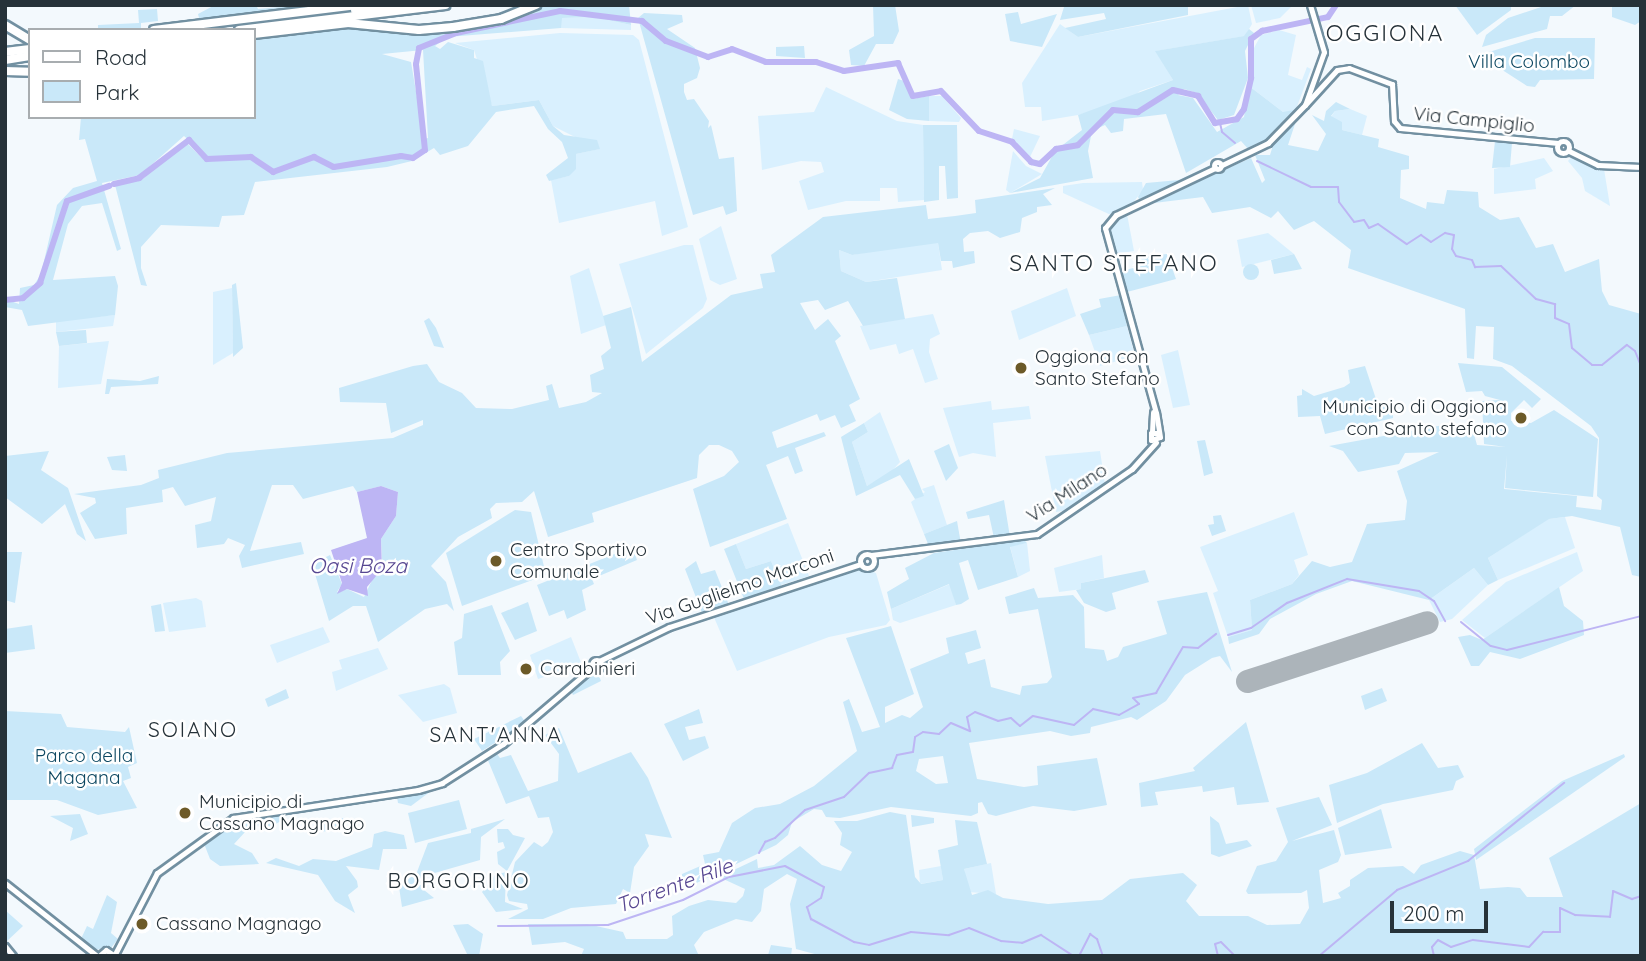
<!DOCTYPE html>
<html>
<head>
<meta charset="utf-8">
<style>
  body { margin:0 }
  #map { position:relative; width:1646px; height:961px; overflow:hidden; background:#f3f9fd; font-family:Quicksand,sans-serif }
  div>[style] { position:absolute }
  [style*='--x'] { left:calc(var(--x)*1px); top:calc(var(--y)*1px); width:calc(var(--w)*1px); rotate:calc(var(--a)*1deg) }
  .built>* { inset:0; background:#d9f0fe }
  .green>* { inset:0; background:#c9e8f9 }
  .round { border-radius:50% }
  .water>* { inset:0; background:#bdb5f4 }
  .stream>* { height:2px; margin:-1px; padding:0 1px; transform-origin:1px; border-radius:1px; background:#bdb5f4 }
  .river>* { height:6px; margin:-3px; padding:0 3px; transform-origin:3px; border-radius:3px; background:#bdb5f4 }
  .runway>* { height:23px; margin:-11.5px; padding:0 11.5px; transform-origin:11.5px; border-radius:11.5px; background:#acb4ba }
  .roads { filter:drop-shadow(2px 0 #7290a1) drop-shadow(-2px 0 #7290a1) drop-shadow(0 2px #7290a1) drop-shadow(0 -2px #7290a1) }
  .secondary>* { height:5px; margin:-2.5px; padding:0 2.5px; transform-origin:2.5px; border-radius:2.5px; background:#fff }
  .secondary>.ring { margin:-2.5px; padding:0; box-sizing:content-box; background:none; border:5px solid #fff; border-radius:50% }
  .highway>* { height:8px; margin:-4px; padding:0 4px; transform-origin:4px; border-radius:4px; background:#fff }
  .dots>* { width:19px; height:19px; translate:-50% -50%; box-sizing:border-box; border:4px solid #fff; border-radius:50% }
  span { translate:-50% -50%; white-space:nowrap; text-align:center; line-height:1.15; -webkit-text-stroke:5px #fff; paint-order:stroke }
  .park-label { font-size:19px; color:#0c4761 }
  .street-label { font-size:19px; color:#263239 }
  .poi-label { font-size:19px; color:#263239 }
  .left { translate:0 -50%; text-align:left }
  .right { translate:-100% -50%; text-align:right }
  .water-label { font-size:21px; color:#564691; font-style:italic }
  .neighbourhood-label { font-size:21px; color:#263239; letter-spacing:2px }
  .quarter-label { font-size:23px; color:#263239; letter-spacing:2px }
  .frame { position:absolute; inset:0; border:7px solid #263239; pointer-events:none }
  .legend { position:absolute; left:28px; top:28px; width:228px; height:91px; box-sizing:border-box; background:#fff; border:2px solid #a8adb0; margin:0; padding:9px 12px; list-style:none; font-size:21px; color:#263239 }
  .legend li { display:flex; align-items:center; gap:14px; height:35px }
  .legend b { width:35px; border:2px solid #a8adb0 }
  .scale { position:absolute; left:1390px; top:901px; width:98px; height:32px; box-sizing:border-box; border:4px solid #263239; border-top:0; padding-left:9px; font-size:21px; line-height:24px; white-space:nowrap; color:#263239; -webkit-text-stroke:5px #fff; paint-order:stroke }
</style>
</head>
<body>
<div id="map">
  <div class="built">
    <div style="clip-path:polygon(1248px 5px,1252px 24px,1245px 36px,1156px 51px,1173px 80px,1140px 91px,1131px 99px,1078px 115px,1042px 121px,1041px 107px,1025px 107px,1022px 83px,1060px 24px,1078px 37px)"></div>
    <div style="clip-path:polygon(1251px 5px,1293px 5px,1280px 18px,1256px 23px)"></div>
    <div style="clip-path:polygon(594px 17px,631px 25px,631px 30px,561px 28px,561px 18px)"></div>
    <div style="clip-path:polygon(1279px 30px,1296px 35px,1288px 75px,1302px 80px,1307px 67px,1311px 69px,1295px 112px,1283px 112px,1249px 86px,1254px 48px,1261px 35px)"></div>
    <div style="clip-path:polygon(560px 33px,633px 35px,639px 40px,688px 227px,662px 236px,655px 201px,559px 223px,551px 180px,569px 176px,576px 154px,599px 149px,553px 126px,539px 100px,492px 106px,474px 50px,455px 43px)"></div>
    <div style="clip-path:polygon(826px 87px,897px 121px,923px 125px,924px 200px,898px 202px,897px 188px,880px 188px,880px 201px,846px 201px,808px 210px,799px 181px,824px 172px,821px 162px,801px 161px,762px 170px,758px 116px,814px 112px)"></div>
    <div style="clip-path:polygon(929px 96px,942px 96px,961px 118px,959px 122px,929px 121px)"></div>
    <div style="clip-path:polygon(1350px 109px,1367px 116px,1362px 135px,1342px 130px,1331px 117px,1335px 111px)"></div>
    <div style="clip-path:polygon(1014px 129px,1040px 136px,1030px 157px,1012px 139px)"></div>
    <div style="clip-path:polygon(1013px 151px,1026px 166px,1042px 174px,1010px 193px,1006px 190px)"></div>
    <div style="clip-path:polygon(1572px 156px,1604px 169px,1610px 206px,1585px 191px,1582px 178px,1568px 161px)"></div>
    <div style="clip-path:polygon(1544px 158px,1553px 171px,1535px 179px,1536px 189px,1494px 194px,1494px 169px)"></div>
    <div style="clip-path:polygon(1142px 182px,1143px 190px,1132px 204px,1111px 215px,1063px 193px,1063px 186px,1083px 183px)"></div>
    <div style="clip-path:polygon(1127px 214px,1134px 251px,1114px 254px,1109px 228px)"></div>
    <div style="clip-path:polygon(721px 226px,737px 279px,720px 285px,710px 280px,699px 239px)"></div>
    <div style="clip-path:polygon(1268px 233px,1294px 254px,1242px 267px,1237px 240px)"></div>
    <div style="clip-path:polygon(923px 242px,938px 243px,942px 270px,866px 282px,841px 271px,839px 250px,852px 255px)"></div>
    <div style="clip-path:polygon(684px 245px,693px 245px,707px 299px,703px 308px,646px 354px,619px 264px)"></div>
    <div style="clip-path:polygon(589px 268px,606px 325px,581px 334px,570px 276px)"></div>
    <div style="clip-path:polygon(232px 288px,233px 353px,213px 365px,213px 292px)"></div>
    <div style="clip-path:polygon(1067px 288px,1076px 316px,1019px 340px,1011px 311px)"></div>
    <div style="clip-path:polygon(933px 314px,940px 334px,930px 339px,929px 352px,938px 379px,925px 383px,913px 349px,899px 354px,896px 344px,870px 350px,860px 326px)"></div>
    <div style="clip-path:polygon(115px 315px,113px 326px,56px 332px,56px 321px)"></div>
    <div style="clip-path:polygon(1127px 326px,1135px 356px,1100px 366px,1089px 335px)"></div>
    <div style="clip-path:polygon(109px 341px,101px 384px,58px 388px,59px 346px)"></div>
    <div style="clip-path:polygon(1178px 350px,1190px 405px,1173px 408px,1161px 355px)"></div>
    <div style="clip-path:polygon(991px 401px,992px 410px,1029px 406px,1031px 419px,993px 423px,996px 457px,973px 453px,959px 457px,943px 408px)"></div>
    <div style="clip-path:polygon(880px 412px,900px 462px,890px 473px,867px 486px,852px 442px,868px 432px,864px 423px)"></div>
    <div style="clip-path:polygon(1100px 451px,1105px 484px,1068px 510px,1056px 512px,1045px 456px)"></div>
    <div style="clip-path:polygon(934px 485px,947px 525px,924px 534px,911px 502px,925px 492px,922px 489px)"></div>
    <div style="clip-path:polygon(1294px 512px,1308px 555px,1294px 560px,1299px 575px,1292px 584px,1250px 600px,1252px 630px,1228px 637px,1213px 593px,1218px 591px,1200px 547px)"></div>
    <div style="clip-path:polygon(1565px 517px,1575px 548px,1498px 580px,1488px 558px,1548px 519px)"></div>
    <div style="clip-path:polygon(788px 523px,809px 576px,781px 585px,771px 561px,746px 569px,736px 544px)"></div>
    <div style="clip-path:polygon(1027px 543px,1030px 571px,1018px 577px,1010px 546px)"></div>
    <div style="clip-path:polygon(1577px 552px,1583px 571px,1485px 638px,1462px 620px,1506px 582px)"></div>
    <div style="clip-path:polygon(1102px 555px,1104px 578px,1081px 583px,1082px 589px,1059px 592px,1054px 568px)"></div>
    <div style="clip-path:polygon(856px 566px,876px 573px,890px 620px,886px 625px,829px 637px,737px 671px,713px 615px,741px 605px,743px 608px)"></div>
    <div style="clip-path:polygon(1474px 568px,1488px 585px,1452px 619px,1440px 622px,1429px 600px)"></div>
    <div style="clip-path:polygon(950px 584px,956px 605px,900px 623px,893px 620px,891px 609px)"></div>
    <div style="clip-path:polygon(196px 598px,202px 601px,206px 627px,169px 632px,163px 603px)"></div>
    <div style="clip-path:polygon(323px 627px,330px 642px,277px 663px,270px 645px)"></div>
    <div style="clip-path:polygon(571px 637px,582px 665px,538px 679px,530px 655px)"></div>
    <div style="clip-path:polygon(378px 648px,388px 669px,336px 691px,332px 672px,342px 669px,339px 660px)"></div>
    <div style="clip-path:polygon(444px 684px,450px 688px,457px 713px,423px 722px,398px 695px)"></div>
    <div style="clip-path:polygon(991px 863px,996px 894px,968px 892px,964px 869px)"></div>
    <div style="clip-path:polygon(941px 866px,943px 880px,920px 884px,919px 870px)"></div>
  </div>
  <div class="green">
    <div style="clip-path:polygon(215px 5px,256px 5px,258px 9px,304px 5px,305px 10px,200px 22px,198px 14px)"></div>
    <div style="clip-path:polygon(evenodd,546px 5px,629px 5px,631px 25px,594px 17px,562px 18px,561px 28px,447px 37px,435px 46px,440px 49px,448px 42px,474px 50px,474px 58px,483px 61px,492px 106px,539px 100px,553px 126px,564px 135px,597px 140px,600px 149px,576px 154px,576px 169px,569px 176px,549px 181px,546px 175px,568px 158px,562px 142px,548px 129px,534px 106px,496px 112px,468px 146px,440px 155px,434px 148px,412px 161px,387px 167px,255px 182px,244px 215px,222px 216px,219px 227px,161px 225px,141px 247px,141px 268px,147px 286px,141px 285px,115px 185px,144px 178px,157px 162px,186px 142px,201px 157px,226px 161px,207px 157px,184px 136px,140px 175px,102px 183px,121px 249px,117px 251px,102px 203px,82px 206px,68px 224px,53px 280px,115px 276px,118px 286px,115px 315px,28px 326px,22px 310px,5px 307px,5px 299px,19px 304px,20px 288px,34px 285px,41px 274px,57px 205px,73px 188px,97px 181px,85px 139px,79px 140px,81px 117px,254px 117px,254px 40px,353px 28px,409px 33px,479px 27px,546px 5px,423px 50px,428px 138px,424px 139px,411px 62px,382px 54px,423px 50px)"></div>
    <div style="clip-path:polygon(873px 5px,895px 5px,899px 31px,893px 44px,876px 44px,864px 66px,851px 65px,849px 50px,874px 36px)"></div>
    <div style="clip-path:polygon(1072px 5px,1188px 5px,1188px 15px,1078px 37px,1065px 28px,1106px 19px,1104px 13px,1060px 20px,1064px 7px)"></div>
    <div style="clip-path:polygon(1455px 5px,1511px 5px,1511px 10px,1477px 35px)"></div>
    <div style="clip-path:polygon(1547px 5px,1576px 5px,1562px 16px,1550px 16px,1547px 29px,1482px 47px,1486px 35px,1508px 18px)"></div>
    <div style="clip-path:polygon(1612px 5px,1641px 5px,1641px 21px,1635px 25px,1612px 17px)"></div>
    <div style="clip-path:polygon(138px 10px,157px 9px,158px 21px,141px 23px,141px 29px,98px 30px,98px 25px,139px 23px)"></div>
    <div style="clip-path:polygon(1018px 12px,1021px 24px,1057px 14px,1042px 47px,1010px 41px,1005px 14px)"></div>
    <div style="clip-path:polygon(644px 13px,682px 15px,683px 22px,667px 29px,695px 48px,700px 68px,697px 78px,684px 84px,684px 92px,687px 100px,694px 99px,709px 121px,708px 128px,711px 125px,719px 159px,734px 157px,737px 211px,726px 215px,723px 206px,693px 215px,638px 18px)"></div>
    <div style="clip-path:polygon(1249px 29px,1254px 33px,1245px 51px,1248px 78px,1234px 115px,1218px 120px,1197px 93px,1184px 89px,1178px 95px,1193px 98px,1217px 132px,1244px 117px,1249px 86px,1283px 112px,1294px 110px,1260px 145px,1249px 150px,1241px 141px,1186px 173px,1166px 114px,1124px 119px,1123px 131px,1111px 133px,1105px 125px,1092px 131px,1088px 151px,1093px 178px,1010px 193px,1040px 178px,1055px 151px,1082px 130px,1078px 115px,1173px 80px,1155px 51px,1244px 36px)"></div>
    <div style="clip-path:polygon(1535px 38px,1595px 38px,1594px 79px,1540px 80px,1535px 87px,1527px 86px,1479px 55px)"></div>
    <div style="clip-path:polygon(804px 46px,805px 58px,776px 56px,776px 47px)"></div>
    <div style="clip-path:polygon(898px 79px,904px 81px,912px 99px,929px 96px,929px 121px,907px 119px,889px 110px)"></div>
    <div style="clip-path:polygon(1336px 102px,1350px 109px,1335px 111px,1331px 116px,1342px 122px,1342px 130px,1379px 139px,1378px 147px,1409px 156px,1409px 169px,1401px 170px,1400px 198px,1426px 209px,1427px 202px,1444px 204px,1447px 190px,1478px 192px,1479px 207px,1500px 220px,1519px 217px,1536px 248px,1553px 244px,1565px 272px,1599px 259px,1602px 291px,1609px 305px,1641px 314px,1641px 577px,1632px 575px,1620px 527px,1572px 516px,1549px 519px,1488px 558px,1498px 580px,1488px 585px,1474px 568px,1429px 600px,1352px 581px,1316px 594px,1270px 619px,1259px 634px,1229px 644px,1228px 637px,1252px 630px,1250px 600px,1292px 584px,1312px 561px,1330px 567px,1352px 562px,1367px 524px,1405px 520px,1407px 501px,1397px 471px,1439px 452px,1405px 453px,1399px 464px,1358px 472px,1343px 451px,1329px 446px,1449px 424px,1471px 424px,1477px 445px,1506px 447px,1484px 444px,1482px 401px,1500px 400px,1485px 396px,1482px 391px,1466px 392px,1458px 363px,1502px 367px,1541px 399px,1532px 408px,1524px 400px,1511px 413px,1511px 421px,1531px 423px,1554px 410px,1598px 439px,1593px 497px,1505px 488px,1507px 455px,1504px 489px,1577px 496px,1576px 507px,1601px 510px,1602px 500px,1597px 496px,1599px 438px,1591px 426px,1512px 366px,1493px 359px,1494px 327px,1476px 326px,1474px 359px,1467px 358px,1465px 309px,1348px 268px,1351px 250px,1314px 221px,1294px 230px,1278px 211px,1271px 218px,1250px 207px,1212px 213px,1203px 197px,1146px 204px,1251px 158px,1262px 183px,1265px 180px,1255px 155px,1270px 155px,1274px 142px,1297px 118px,1288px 145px,1318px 151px,1326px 134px,1312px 115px,1324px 121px,1326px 111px)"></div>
    <div style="clip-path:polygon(923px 125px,957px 125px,958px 198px,947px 199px,945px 166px,939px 166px,939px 200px,924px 202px)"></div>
    <div style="clip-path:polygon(1495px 141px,1512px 143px,1510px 167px,1492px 168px)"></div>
    <div style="clip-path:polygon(1209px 166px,1209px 170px,1140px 201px,1138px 197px,1146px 183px,1179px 180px)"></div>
    <div style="clip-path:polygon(1055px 188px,1043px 194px,1052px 205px,1037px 207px,1037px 212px,1022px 218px,1020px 232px,1000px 238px,988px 231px,970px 233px,963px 239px,964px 252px,974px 251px,975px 263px,953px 268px,952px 261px,941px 261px,938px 243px,852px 255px,839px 250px,841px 271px,866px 282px,897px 278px,905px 319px,863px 326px,848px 301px,825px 310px,818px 300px,800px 303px,815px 330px,828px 319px,841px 336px,835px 341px,860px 399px,849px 405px,856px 421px,841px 428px,835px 415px,820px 421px,817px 414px,772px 432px,777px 448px,824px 432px,826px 436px,795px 448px,803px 471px,795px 474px,788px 456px,766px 465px,787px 519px,710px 547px,693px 489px,724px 476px,739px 462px,732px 451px,719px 445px,709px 445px,699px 455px,697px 478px,592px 513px,594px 522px,548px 537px,534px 491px,522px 502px,496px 503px,490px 509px,492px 518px,458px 537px,431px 566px,446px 582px,454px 611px,447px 604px,425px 609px,378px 642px,366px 606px,353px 606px,329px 621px,312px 564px,330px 555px,342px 584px,337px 592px,347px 589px,364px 597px,382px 559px,381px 539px,396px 516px,398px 492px,381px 486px,357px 492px,353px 486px,303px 499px,293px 485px,272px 485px,250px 551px,301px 542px,304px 554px,242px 568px,239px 556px,245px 545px,228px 538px,224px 544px,197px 548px,195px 525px,211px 521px,216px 497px,185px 506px,173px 487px,162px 490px,163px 502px,126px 508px,127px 534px,95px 539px,80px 513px,96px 503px,95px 498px,74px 494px,141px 485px,159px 478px,158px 470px,227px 453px,393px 438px,423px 425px,423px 420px,391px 433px,386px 403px,340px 402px,339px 388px,413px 366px,427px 364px,439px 382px,462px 393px,476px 408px,512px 409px,549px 400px,546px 386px,552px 384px,559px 408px,586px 402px,602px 393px,592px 392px,590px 375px,604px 369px,601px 356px,611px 348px,603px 316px,631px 307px,642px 362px,731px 295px,763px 288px,760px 274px,775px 272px,771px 255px,823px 217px,926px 205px,928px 219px,955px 216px,976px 213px,975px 200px)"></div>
    <div style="clip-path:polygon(1167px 254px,1176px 279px,1127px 292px,1121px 271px,1150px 264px,1142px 264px,1141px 257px)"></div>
    <div style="clip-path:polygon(1294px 254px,1302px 269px,1274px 274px,1271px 260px)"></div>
    <div class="round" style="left:1243px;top:264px;width:16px;height:16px"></div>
    <div style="clip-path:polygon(236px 283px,243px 348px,233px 357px,232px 285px)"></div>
    <div style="clip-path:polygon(1121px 295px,1127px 326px,1089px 335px,1080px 314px,1101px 307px,1099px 299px)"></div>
    <div style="clip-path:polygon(429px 318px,436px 328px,444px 348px,434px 346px,424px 321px)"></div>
    <div style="clip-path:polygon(86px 330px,87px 343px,59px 346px,56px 332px)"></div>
    <div style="clip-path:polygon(1365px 366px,1376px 399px,1393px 412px,1393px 418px,1325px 434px,1320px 416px,1298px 417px,1297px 396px,1302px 395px,1302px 389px,1314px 396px,1344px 387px,1350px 383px,1348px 370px)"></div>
    <div style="clip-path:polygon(159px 376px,158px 384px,111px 387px,109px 394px,105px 394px,107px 379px,140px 381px)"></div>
    <div style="clip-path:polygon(864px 423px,868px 432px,852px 442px,867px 486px,909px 459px,924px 496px,915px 499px,900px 475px,856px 496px,841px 437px)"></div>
    <div style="clip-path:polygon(1205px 440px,1213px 473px,1204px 476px,1197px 441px)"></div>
    <div style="clip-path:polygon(949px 444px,958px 468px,946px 481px,934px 451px)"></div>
    <div style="clip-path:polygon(49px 451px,41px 470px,68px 488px,86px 541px,77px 534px,65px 504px,42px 524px,5px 497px,5px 456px)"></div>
    <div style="clip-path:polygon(125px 455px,127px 471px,112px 470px,107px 457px)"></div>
    <div style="clip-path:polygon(1004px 500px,1010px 537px,994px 538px,989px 515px,968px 519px,966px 512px)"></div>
    <div style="clip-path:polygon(515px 510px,531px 512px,546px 575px,462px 606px,446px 553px)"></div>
    <div style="clip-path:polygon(1221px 515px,1226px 531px,1212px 536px,1208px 525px,1214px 524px,1213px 516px)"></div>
    <div style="clip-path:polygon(957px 521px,961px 544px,930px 549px,924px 534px)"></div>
    <div style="clip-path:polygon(1024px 540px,1027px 543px,1010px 547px,1018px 577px,978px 590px,968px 560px,959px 563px,969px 599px,961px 604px,956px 605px,949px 584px,891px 609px,887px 592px,909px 579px,905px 568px,934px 553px)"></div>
    <div style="clip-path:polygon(736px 544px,746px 569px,771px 561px,782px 587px,744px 599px,724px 549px)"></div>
    <div style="clip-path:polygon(632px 547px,637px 560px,592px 579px,594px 584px,582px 590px,586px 610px,567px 619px,564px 610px,549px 616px,537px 585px)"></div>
    <div style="clip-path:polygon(5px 552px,22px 552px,15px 603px,5px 600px)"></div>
    <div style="clip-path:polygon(696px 561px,701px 574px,715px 570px,729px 605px,702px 613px,685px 569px)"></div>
    <div style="clip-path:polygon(1145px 570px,1149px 582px,1112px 593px,1116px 609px,1106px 612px,1084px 603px,1076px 590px,1081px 589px,1081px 583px)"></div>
    <div style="clip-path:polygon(1559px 587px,1564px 606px,1583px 621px,1584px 635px,1520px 659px,1490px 652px,1479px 666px,1471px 666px,1458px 637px,1470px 635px,1482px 640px)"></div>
    <div style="clip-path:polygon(evenodd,1034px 588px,1038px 598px,1073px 595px,1084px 607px,1085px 648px,1104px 650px,1107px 661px,1118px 657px,1123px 647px,1167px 634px,1157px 601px,1207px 592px,1232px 672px,1220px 656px,1212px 658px,1185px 675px,1166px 701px,1137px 720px,1131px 717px,1091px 727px,1090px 733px,1071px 736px,1050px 731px,969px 743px,977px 779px,1024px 787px,1038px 785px,1037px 766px,1097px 758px,1107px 805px,1074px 811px,1033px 806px,996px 816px,988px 814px,982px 802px,978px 803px,978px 813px,971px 816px,891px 807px,840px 818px,826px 817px,822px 810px,814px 809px,792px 822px,788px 835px,776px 845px,682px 890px,682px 874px,705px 864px,703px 855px,719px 852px,732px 823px,755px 808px,780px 804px,814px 786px,857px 751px,843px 702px,849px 699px,862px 732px,880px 727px,846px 638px,891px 626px,914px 694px,885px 707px,885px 723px,902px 715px,910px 718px,923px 707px,910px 669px,949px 653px,946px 638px,976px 630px,981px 648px,965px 653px,968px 664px,985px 659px,991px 687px,1020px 695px,1022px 686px,1047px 683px,1052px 677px,1038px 609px,1009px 614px,1005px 597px,1034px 588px,943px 756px,948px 783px,936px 784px,916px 771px,919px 759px,943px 756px)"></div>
    <div style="clip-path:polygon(528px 602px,537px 631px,515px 640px,501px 613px)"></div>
    <div style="clip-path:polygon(161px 604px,165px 631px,155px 632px,151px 606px)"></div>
    <div style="clip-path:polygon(492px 605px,510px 651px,500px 662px,501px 675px,458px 675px,454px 642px,462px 638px,464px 614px)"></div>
    <div style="clip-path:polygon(32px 625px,35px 649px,5px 653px,5px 629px)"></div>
    <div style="clip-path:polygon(597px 671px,601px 681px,573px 695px,571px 691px)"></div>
    <div style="clip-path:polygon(1382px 688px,1387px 701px,1365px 710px,1361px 696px)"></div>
    <div style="clip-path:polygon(286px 689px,289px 698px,268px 707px,265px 699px)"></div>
    <div style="clip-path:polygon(699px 709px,703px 723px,685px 727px,689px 740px,705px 736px,709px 748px,683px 761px,664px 724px)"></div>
    <div style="clip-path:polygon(5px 711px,61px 714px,67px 727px,125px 732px,129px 727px,137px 763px,128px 767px,131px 778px,123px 781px,137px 808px,98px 815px,57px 800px,5px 800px)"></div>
    <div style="clip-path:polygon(521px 716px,526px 723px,482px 751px,474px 739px)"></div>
    <div style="clip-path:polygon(1246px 722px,1269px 802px,1237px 805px,1234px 787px,1203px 792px,1202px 786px,1155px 792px,1158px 805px,1141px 807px,1139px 783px,1195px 771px,1193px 768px)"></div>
    <div style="clip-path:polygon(559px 728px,578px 773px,631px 752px,648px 778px,672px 838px,645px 834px,649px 846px,634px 867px,630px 893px,623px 889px,616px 904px,571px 908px,543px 919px,508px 919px,528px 909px,527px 904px,509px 901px,507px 895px,515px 862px,534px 842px,542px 847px,548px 842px,553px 832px,549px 817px,538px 818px,529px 796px,506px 804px,487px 758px,495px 751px,500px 758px,511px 755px,528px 791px,558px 781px,559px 754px,545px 735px)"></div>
    <div style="clip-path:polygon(1422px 743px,1438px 768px,1458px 765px,1464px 777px,1456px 781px,1453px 790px,1383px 804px,1337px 823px,1329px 785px,1367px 773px)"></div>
    <div style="clip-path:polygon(1624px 754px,1625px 757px,1476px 860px,1474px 849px,1562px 781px)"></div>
    <div style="clip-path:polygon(435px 788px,411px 806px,398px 803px,397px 797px)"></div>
    <div style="clip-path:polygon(1319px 797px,1332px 825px,1292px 841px,1334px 830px,1341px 855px,1338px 862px,1319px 870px,1323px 903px,1341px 898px,1338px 893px,1350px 886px,1350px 880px,1368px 868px,1403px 866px,1414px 874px,1421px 865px,1460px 851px,1474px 855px,1480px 889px,1508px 887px,1520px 888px,1527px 897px,1563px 897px,1549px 858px,1641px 803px,1641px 956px,822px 956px,796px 949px,790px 904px,797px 879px,787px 874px,764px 889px,761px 911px,752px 922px,736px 919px,704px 932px,694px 945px,699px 956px,581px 956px,584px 949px,565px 942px,532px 945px,529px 928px,528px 924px,587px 924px,623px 932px,626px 939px,667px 939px,673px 935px,672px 916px,689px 906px,708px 900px,736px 903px,743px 896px,745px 889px,719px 877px,757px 859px,758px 868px,774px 865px,800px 846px,822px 865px,841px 871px,852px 852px,840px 845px,842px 833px,834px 821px,857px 821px,890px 812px,906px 815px,915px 877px,921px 884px,943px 880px,938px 850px,958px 845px,955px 820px,977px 822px,987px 864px,964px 869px,972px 895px,988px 890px,1003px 898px,1048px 904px,1102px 900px,1130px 879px,1183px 873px,1197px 885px,1186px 901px,1199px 916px,1248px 916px,1267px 925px,1300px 924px,1309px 908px,1307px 890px,1301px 893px,1248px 894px,1246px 891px,1257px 866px,1276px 861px,1288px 842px,1276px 808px)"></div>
    <div style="clip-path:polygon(459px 800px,467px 829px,415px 843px,408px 813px)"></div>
    <div style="clip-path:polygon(1381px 809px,1392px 848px,1345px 855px,1338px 828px)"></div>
    <div style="clip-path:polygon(80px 814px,88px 834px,70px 841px,73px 828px,50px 816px)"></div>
    <div style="clip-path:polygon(270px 814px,286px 818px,269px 828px,256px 826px,246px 831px,234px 844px,252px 853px,259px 864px,220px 866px,210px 859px,203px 841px,233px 822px)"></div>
    <div style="clip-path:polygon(911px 815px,934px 818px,934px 823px,912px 827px)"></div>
    <div style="clip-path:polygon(1210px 816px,1219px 823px,1226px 844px,1247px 840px,1252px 846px,1219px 857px,1211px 854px)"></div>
    <div style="clip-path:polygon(343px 818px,345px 829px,319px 832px,316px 827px)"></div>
    <div style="clip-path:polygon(505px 819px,481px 837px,480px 860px,424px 876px,424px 890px,434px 898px,402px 907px,399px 887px,417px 872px,428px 843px,471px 833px,471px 829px)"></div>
    <div style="clip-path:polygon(497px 829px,508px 829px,513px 835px,525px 838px,507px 871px,498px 864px,497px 852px,505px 848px,503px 842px,498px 843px)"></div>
    <div style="clip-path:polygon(385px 831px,404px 835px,407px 849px,383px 849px,379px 870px,346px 866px,357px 881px,358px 887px,348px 895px,355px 913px,335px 901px,318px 875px,266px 863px,276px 858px,299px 866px,313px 859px,336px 861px,372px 847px,374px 834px)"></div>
    <div style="clip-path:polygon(506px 872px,505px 902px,523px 909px,496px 912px,482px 892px,495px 875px)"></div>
    <div style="clip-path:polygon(107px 895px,117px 902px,111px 933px,118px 939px,111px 948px,93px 950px,80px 941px,87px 926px,93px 929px)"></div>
    <div style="clip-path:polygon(5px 910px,23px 926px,6px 942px,5px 940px)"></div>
    <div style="clip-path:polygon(468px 924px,483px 934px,479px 956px,468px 956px,453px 925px)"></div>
    <div style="clip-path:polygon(771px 945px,792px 948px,791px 956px,768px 955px)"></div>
  </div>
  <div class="water">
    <div style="clip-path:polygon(381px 486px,398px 492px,396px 516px,381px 539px,382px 569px,367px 587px,368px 596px,347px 589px,337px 594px,342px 583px,331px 550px,367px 538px,357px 492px)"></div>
  </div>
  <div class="stream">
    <div style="--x:1220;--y:123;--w:9;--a:77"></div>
    <div style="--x:1222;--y:132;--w:17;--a:40"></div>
    <div style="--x:1257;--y:161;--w:60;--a:25.7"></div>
    <div style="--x:1311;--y:187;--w:27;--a:0"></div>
    <div style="--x:1338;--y:187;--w:15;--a:86"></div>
    <div style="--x:1339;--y:202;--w:25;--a:53"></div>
    <div style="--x:1354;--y:222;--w:10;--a:-11"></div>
    <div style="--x:1364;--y:220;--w:9;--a:58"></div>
    <div style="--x:1369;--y:228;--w:10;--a:-24"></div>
    <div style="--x:1378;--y:224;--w:35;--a:35"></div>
    <div style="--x:1407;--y:244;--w:17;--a:-33"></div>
    <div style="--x:1421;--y:235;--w:12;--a:35"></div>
    <div style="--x:1431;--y:242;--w:17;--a:-33"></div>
    <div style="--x:1445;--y:233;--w:9;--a:13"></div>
    <div style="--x:1454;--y:235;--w:14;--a:98"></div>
    <div style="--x:1452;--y:249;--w:8;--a:60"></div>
    <div style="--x:1456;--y:256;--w:16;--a:14"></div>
    <div style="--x:1472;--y:260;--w:8;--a:67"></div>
    <div style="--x:1475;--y:267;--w:26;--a:-2"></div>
    <div style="--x:1501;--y:266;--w:48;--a:43.3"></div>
    <div style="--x:1536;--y:299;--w:20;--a:15"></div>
    <div style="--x:1555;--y:304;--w:14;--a:90"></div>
    <div style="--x:1555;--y:318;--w:15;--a:23"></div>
    <div style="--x:1569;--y:324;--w:24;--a:83"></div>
    <div style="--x:1572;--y:348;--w:26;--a:40"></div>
    <div style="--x:1592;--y:365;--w:10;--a:0"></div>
    <div style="--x:1602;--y:365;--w:32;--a:-39"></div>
    <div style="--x:1627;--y:345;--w:10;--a:37"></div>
    <div style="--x:1635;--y:351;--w:16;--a:68"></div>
    <div style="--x:1641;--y:373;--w:14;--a:90"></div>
    <div style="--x:1461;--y:622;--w:38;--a:39"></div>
    <div style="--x:1491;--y:646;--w:16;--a:14"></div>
    <div style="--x:1507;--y:650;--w:138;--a:-14.2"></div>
    <div style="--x:1228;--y:635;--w:24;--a:-17"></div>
    <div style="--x:1251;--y:628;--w:44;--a:-34.8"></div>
    <div style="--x:1287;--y:603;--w:65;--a:-21.8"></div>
    <div style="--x:1347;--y:579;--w:73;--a:9.5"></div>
    <div style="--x:1419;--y:591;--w:18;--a:34"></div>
    <div style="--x:1434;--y:601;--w:23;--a:61"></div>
    <div style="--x:759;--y:853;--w:13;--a:-61"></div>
    <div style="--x:765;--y:842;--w:11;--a:-22"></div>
    <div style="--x:775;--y:838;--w:41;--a:-43"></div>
    <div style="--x:805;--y:810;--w:41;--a:-18.4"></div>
    <div style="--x:844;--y:797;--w:35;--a:-44"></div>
    <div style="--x:869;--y:773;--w:24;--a:-12"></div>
    <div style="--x:892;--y:768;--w:14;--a:-69"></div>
    <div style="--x:897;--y:755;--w:16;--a:-11"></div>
    <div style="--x:913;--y:752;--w:15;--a:-82"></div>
    <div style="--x:915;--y:737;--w:9;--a:-32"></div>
    <div style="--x:923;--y:732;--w:16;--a:7"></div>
    <div style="--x:939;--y:734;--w:16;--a:-43"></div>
    <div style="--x:951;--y:723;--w:21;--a:23"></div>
    <div style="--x:970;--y:731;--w:14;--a:-102"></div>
    <div style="--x:967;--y:717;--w:9;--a:-32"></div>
    <div style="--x:975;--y:712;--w:25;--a:21"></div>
    <div style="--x:998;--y:721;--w:13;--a:-13"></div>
    <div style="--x:1011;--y:718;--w:12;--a:42"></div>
    <div style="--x:1020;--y:726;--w:16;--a:-38"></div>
    <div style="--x:1033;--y:716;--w:42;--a:12.4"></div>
    <div style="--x:1074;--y:725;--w:25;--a:-40"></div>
    <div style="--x:1093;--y:709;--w:27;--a:13"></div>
    <div style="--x:1119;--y:715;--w:23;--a:-29"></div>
    <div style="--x:1139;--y:704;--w:8;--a:-135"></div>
    <div style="--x:1133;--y:698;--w:24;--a:-12"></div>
    <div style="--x:1156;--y:693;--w:53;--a:-59.6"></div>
    <div style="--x:1183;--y:647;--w:15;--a:4"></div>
    <div style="--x:1198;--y:648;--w:23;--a:-38"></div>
    <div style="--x:498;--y:926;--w:110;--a:-0.5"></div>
    <div style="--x:608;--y:925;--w:79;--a:-18.4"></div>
    <div style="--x:683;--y:900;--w:51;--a:-26.6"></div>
    <div style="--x:729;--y:877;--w:57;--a:-11.1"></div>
    <div style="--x:785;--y:866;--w:44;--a:28.3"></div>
    <div style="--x:824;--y:887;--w:11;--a:105"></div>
    <div style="--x:821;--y:898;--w:17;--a:147"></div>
    <div style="--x:807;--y:907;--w:13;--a:72"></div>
    <div style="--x:811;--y:919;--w:49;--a:28.1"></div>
    <div style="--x:854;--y:942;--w:15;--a:11"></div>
    <div style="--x:869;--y:945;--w:44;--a:-17.2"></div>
    <div style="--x:911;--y:932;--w:38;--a:5"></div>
    <div style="--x:949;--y:935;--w:21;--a:-19"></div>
    <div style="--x:969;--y:928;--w:35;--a:22"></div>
    <div style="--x:1001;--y:941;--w:21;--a:5"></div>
    <div style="--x:1022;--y:943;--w:21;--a:-23"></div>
    <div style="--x:1041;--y:935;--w:38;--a:33"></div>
    <div style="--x:1079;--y:956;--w:25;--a:-63"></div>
    <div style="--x:1090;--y:934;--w:9;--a:36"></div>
    <div style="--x:1097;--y:939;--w:18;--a:71"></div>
    <div style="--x:1188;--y:956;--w:17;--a:0"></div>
    <div style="--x:1218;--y:956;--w:12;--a:-104"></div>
    <div style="--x:1215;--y:944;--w:6;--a:-18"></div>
    <div style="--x:1221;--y:942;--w:20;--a:45"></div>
    <div style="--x:1319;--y:956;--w:102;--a:-40.2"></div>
    <div style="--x:1397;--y:890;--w:77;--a:-22.2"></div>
    <div style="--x:1468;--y:861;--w:124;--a:-39.1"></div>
    <div style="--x:1434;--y:956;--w:9;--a:-103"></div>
    <div style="--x:1432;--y:947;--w:9;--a:-49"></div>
    <div style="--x:1438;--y:940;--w:15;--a:28"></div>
    <div style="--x:1451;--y:947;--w:23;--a:-18"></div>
    <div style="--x:1473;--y:940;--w:56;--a:7.1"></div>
    <div style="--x:1529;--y:947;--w:21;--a:-47"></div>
    <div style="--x:1543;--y:932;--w:17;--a:0"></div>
    <div style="--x:1560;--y:932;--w:24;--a:-90"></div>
    <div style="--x:1560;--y:908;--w:17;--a:25"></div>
    <div style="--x:1575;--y:915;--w:35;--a:3"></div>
    <div style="--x:1610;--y:917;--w:26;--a:-83"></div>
    <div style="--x:1613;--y:891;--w:21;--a:23"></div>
    <div style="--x:1632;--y:899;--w:9;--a:-18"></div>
  </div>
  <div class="river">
    <div style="--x:114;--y:184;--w:26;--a:-13"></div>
    <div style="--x:139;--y:178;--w:63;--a:-37.2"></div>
    <div style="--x:189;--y:140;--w:26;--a:47"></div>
    <div style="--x:207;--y:159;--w:44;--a:-2.6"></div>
    <div style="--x:251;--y:157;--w:27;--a:34"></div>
    <div style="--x:273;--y:172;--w:44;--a:-20.1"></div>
    <div style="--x:314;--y:157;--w:22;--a:27"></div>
    <div style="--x:334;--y:167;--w:68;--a:-9.3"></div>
    <div style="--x:401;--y:156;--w:12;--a:9"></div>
    <div style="--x:413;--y:158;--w:14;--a:-34"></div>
    <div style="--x:425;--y:150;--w:86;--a:-96"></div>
    <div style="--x:416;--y:64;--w:16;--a:-79"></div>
    <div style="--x:419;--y:48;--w:40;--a:-22"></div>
    <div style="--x:456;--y:33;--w:106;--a:-11.9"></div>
    <div style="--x:560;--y:11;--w:83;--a:7"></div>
    <div style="--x:642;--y:21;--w:31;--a:40"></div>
    <div style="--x:666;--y:41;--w:45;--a:20.9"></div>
    <div style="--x:708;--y:57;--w:25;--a:-18"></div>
    <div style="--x:732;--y:49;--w:36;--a:21"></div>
    <div style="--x:766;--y:62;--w:50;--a:0"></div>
    <div style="--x:816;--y:62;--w:29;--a:18"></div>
    <div style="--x:844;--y:71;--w:55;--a:-8.4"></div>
    <div style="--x:898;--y:63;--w:36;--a:66"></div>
    <div style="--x:913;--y:96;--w:28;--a:-10"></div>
    <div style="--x:941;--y:91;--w:55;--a:46.5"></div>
    <div style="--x:979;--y:131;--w:35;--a:18"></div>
    <div style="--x:1012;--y:142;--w:28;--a:46"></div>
    <div style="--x:1031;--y:162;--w:9;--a:13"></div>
    <div style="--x:1040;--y:164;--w:22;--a:-43"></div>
    <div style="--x:1056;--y:149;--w:22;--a:-10"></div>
    <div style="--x:1078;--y:145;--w:49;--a:-45"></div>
    <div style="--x:1113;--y:110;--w:25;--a:5"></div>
    <div style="--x:1138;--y:112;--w:41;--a:-32.2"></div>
    <div style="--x:1173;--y:90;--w:26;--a:13"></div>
    <div style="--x:1198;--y:96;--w:32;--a:58"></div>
    <div style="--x:1215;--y:123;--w:22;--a:-10"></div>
    <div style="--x:1237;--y:119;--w:12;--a:-55"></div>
    <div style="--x:1244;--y:109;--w:32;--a:-77"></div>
    <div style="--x:1251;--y:78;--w:39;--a:-90"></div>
    <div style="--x:1251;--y:39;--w:14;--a:-36"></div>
    <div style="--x:1262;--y:31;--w:67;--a:-12"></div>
    <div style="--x:1328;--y:17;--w:14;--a:-56"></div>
    <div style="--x:5;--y:300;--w:18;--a:-6"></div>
    <div style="--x:23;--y:298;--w:23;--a:-41"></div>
    <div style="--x:40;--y:283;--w:86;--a:-71.8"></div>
    <div style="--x:67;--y:201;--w:45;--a:-19.7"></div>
  </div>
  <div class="runway">
    <div style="--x:1247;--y:681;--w:189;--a:-18.1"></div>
  </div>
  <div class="roads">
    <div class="secondary">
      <div style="--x:1305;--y:105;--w:47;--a:-47.6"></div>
      <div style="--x:1337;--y:70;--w:12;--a:-9"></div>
      <div style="--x:1349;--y:68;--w:46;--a:20.4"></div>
      <div style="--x:1392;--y:84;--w:37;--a:87"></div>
      <div style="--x:1394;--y:121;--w:9;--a:49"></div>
      <div style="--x:1400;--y:128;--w:159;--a:5.4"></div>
      <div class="ring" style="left:1557px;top:141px;width:7px;height:7px"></div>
      <div style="--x:1569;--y:151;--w:32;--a:26"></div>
      <div style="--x:1598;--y:165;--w:43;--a:2.7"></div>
      <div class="ring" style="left:1214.5px;top:162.5px;width:2px;height:2px"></div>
      <div style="--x:1222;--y:165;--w:51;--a:-25.6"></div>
      <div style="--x:1268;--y:143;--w:53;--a:-45.8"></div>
      <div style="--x:1305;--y:105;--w:56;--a:-70.3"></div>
      <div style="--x:1324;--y:52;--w:49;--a:-106.6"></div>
      <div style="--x:1152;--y:432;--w:20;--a:-87"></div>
      <div style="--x:1158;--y:433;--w:7;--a:180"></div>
      <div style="--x:1151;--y:433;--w:7;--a:90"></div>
      <div style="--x:1151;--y:440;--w:9;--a:-18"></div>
      <div style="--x:1160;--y:437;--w:24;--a:-99"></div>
      <div style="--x:1156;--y:413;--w:192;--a:-105.4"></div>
      <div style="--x:1105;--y:228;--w:17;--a:-50"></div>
      <div style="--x:1116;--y:215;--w:110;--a:-25.4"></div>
      <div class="ring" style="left:860px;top:554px;width:9px;height:9px"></div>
      <div style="--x:871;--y:555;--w:167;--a:-7.2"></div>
      <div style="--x:1037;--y:534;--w:115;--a:-34.4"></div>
      <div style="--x:1132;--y:469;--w:36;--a:-48"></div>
      <div class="ring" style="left:592.5px;top:660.5px;width:4px;height:4px"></div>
      <div style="--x:599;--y:661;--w:78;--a:-25.9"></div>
      <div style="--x:669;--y:627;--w:202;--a:-18.2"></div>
      <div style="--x:5;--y:883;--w:117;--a:38.4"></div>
      <div style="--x:5;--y:946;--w:13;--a:51"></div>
      <div style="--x:115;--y:954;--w:91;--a:-62.6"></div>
      <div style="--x:157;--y:873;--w:94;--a:-35.9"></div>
      <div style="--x:233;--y:818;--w:187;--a:-8.6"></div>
      <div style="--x:418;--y:790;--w:25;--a:-16"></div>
      <div style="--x:442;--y:783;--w:72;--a:-32.6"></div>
      <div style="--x:503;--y:744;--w:118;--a:-40.5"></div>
      <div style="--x:99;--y:956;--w:9;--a:-41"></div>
      <div style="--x:106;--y:950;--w:11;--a:34"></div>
    </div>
    <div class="highway">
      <div style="--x:355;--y:10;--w:39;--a:-7"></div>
      <div style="--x:5;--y:25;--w:29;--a:31"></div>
      <div style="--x:154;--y:30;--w:207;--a:-7"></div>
      <div style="--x:239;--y:30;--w:208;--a:-6.9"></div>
      <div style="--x:254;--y:34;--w:95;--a:-6.7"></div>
      <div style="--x:348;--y:23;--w:71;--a:5.6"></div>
      <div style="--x:419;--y:30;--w:34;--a:-5"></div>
      <div style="--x:453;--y:27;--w:49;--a:-9.5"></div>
      <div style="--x:501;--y:19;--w:38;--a:-22"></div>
      <div style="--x:5;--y:52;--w:25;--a:-7"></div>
      <div style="--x:5;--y:60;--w:25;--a:-9"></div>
      <div style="--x:5;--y:71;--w:25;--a:2"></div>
    </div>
  </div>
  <div class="dots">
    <div style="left:1021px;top:368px;background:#6d5a28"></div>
    <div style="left:1521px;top:418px;background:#6d5a28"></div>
    <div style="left:496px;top:561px;background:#6d5a28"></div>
    <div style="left:526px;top:669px;background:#6d5a28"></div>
    <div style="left:185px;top:813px;background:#6d5a28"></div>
    <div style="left:142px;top:924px;background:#6d5a28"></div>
  </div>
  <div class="park-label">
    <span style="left:1529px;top:62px">Villa Colombo</span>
    <span style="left:84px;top:767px">Parco della<br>Magana</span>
  </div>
  <div class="street-label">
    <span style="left:1474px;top:120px;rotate:6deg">Via Campiglio</span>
    <span style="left:1067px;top:493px;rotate:-33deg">Via Milano</span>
    <span style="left:740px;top:587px;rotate:-19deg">Via Guglielmo Marconi</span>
  </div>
  <div class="poi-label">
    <span class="left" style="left:1035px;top:368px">Oggiona con<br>Santo Stefano</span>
    <span class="right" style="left:1507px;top:418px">Municipio di Oggiona<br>con Santo stefano</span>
    <span class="left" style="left:510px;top:561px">Centro Sportivo<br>Comunale</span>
    <span class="left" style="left:540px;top:669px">Carabinieri</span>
    <span class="left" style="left:199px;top:813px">Municipio di<br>Cassano Magnago</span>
    <span class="left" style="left:156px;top:924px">Cassano Magnago</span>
  </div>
  <div class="water-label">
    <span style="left:358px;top:565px">Oasi Boza</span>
    <span style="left:674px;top:885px;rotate:-20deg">Torrente Rile</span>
  </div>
  <div class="neighbourhood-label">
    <span style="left:193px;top:729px">SOIANO</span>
    <span style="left:496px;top:734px">SANT'ANNA</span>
    <span style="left:459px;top:880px">BORGORINO</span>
  </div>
  <div class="quarter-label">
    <span style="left:1385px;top:33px">OGGIONA</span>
    <span style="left:1114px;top:263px">SANTO STEFANO</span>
  </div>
  <div class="frame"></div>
  <ul class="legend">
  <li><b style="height:9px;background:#fff"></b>Road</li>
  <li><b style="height:19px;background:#c9e8f9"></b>Park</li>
  </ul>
  <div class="scale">200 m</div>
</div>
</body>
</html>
